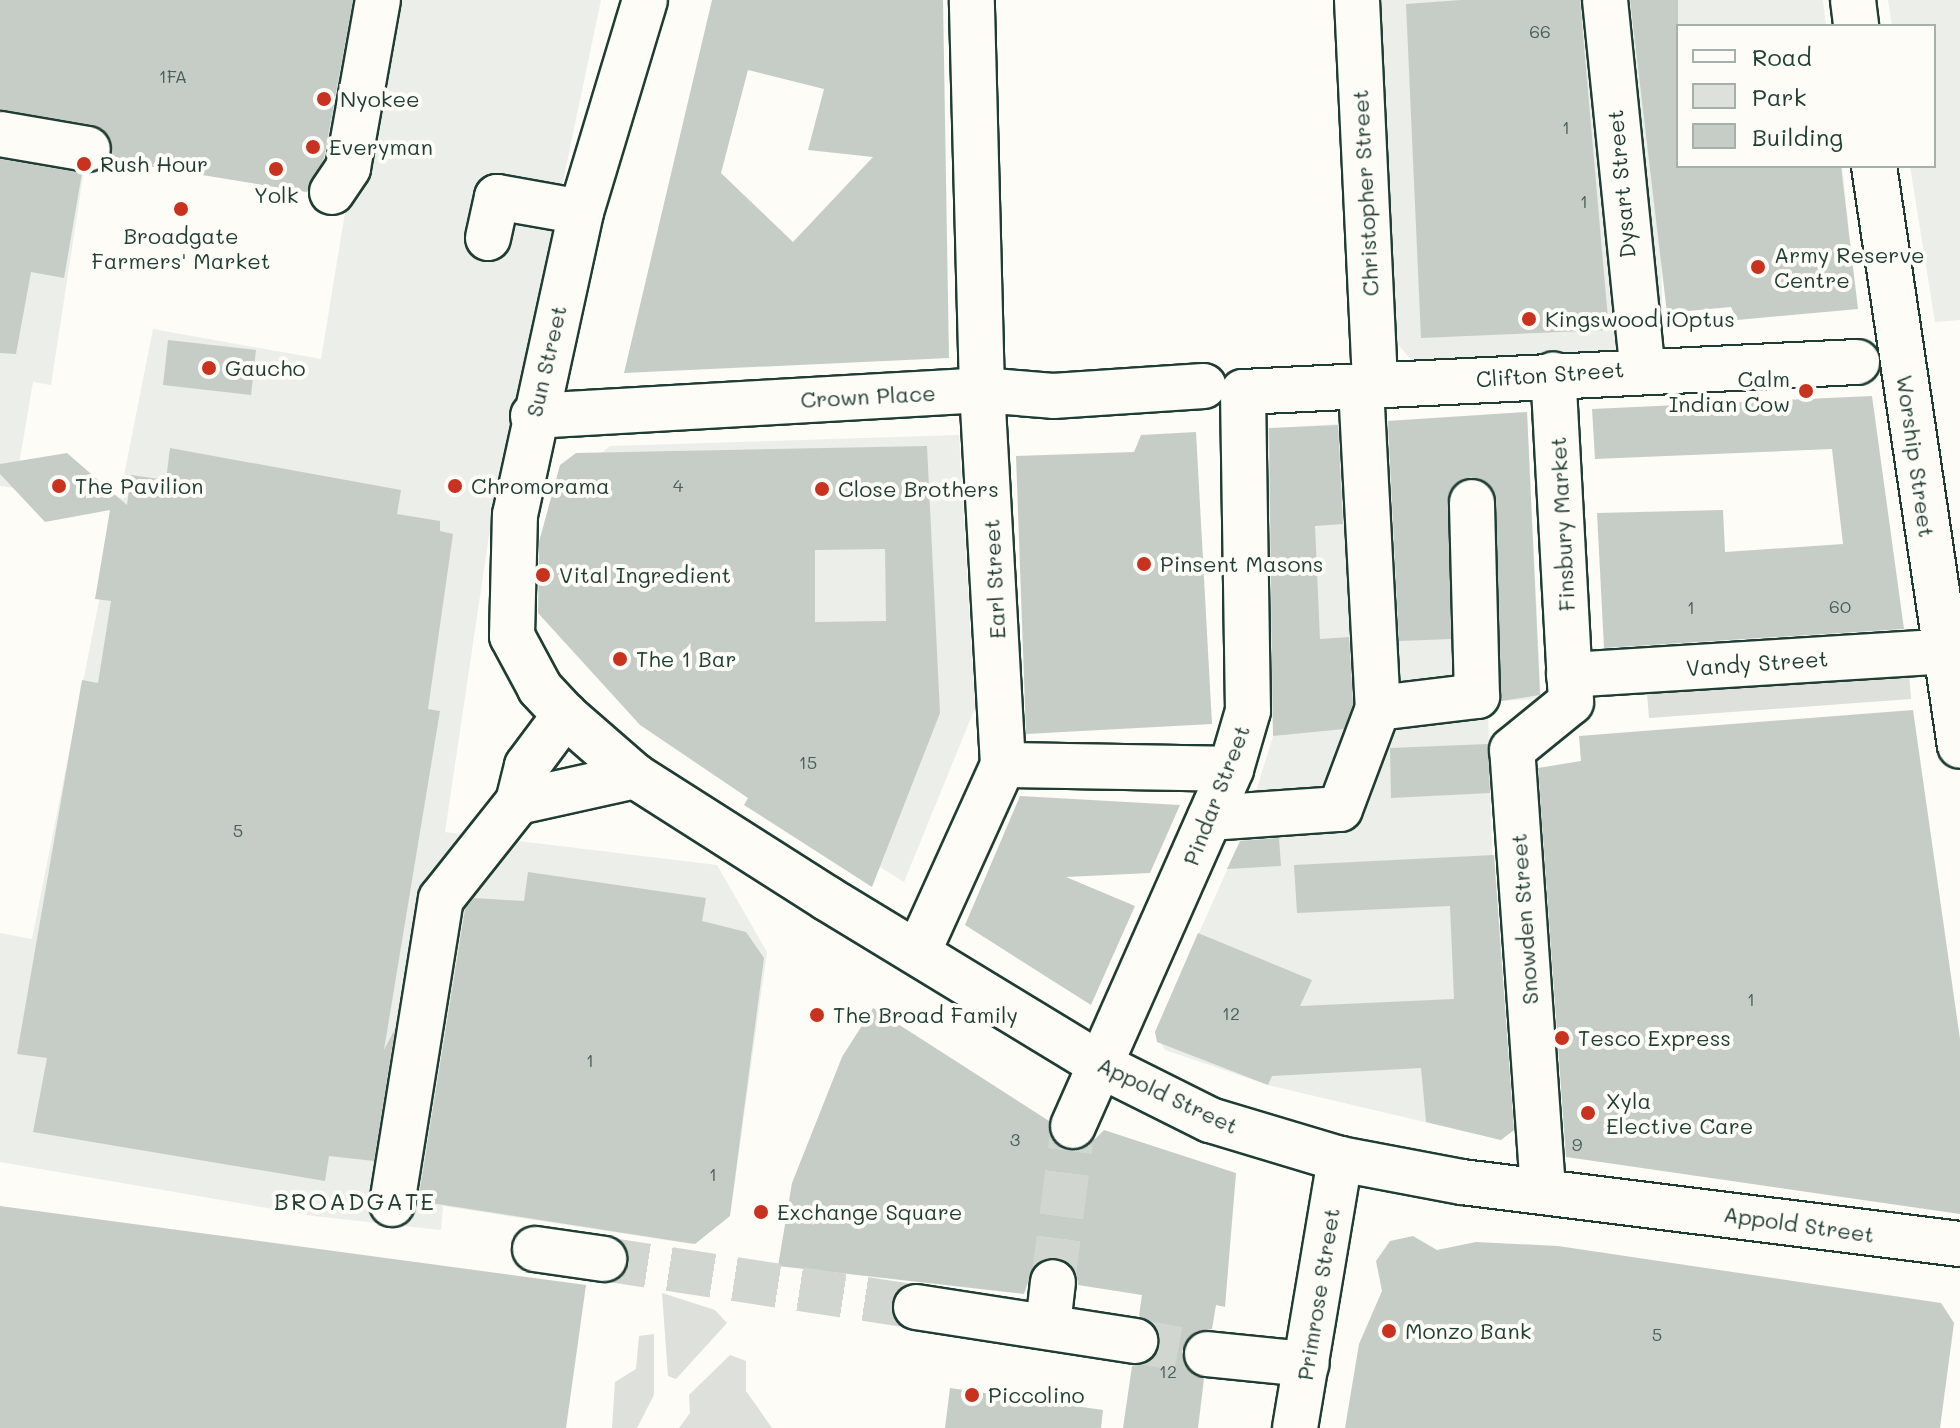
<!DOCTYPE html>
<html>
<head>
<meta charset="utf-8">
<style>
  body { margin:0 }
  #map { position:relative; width:1960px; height:1428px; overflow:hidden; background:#fdfcf7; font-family:Mali,sans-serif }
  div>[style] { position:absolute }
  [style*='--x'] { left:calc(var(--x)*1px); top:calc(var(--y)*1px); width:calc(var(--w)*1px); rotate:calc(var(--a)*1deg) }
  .built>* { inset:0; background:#eceee9 }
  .green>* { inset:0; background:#dde0db }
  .building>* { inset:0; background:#c6cdc7 }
  .minor-tunnel>* { height:44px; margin-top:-22px; transform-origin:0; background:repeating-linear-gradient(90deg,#d1d6d0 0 44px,transparent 0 66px) }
  .roads { filter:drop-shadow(2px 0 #1f3d34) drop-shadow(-2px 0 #1f3d34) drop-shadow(0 2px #1f3d34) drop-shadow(0 -2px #1f3d34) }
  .minor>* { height:44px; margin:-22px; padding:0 22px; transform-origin:22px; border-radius:22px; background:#fdfcf7 }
  .major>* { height:44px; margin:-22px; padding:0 22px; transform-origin:22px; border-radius:22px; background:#fdfcf7 }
  .dots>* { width:22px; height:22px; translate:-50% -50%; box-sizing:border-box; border:4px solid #fdfcf7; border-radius:50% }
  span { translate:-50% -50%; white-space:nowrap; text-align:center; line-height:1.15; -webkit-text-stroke:8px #fdfcf7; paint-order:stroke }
  .number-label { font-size:18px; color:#496159 }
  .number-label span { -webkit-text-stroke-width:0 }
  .poi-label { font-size:22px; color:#1f3d34 }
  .left { translate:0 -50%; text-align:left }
  .right { translate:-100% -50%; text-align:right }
  .street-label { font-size:22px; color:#1f3d34 }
  .neighbourhood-label { font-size:24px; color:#1f3d34; letter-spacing:2px }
  .legend { position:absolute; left:1676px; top:24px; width:260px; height:144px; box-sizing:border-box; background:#fdfcf7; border:2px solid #a4b0a9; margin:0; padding:10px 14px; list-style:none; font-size:24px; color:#1f3d34 }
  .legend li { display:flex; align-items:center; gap:16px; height:40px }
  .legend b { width:40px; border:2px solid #a4b0a9 }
</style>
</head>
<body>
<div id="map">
  <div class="built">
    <div style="clip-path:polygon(0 0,601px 0,490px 529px,445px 832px,717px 865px,767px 952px,731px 1209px,691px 1244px,443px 1206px,441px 1230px,314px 1216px,0 1162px,0 933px,32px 939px,153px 329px,321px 359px,352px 170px,317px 163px,311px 193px,131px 163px,136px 134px,0 108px)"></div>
    <div style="clip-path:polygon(1370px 0,1823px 0,1826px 26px,1678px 26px,1678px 166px,1842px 166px,1848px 223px,1661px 239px,1663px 356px,1417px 367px,1391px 336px)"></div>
    <div style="clip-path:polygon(1888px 0,1960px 0,1960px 320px,1935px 322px,1910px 166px,1934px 166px,1934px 26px,1892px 26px)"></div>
    <div style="clip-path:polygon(0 115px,90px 131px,51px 385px,33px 382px,15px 488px,0 486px)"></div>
    <div style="clip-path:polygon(1527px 412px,1541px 699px,1500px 701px,1488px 714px,1501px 1140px,1268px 1085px,1165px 1050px,1155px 1032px,1243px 834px,1273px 736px,1262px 429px)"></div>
    <div style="clip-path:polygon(959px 435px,975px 708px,904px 882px,724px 769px,595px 458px,610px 446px)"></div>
  </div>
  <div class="green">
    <div style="clip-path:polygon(1908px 660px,1911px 699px,1649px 718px,1646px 680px)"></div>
    <div style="clip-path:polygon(662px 1293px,715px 1310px,727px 1323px,676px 1379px,668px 1376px)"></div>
    <div style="clip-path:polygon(654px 1334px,654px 1395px,637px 1428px,612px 1428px,615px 1382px,636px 1369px,639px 1336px)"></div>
    <div style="clip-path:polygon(730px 1355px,746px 1361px,746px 1391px,772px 1428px,679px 1428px,690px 1413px,689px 1395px)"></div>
  </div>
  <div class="building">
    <div style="clip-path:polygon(0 0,353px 0,324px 158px,307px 192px,110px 160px,111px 140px,93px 125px,0 110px)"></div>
    <div style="clip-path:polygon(evenodd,712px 0,943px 0,949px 358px,624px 373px,712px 0,748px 70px,824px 89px,808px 150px,873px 157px,793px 242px,721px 173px,748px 70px)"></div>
    <div style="clip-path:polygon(1461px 0,1580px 0,1609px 330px,1421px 338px,1406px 4px)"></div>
    <div style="clip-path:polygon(1630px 0,1678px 0,1678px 166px,1841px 166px,1858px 309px,1737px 320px,1731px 307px,1667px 313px)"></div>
    <div style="clip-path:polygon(0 159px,82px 173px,64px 278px,31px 272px,16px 354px,0 353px)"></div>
    <div style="clip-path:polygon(168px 340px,256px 350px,251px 395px,163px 385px)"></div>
    <div style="clip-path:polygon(1872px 396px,1904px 629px,1604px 648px,1597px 513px,1723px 510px,1725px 552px,1843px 544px,1832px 449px,1595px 459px,1592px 409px)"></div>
    <div style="clip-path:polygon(1527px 412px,1540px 695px,1501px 701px,1494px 490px,1471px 477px,1450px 491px,1451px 639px,1399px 641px,1388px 421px)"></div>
    <div style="clip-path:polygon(1338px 425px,1343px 524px,1315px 526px,1320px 639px,1349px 637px,1353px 704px,1344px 729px,1273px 736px,1269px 428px)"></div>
    <div style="clip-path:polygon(1196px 432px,1212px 724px,1026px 734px,1016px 456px,1134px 452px,1141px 435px)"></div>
    <div style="clip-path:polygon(evenodd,927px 446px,940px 713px,872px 887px,744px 805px,748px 798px,640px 725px,538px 613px,539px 542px,560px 465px,576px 453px,927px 446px,885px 549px,886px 621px,815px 622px,815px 550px,885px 549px)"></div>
    <div style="clip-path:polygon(170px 448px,401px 490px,397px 514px,440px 521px,440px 531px,453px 534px,428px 709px,440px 711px,384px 1050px,395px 1029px,374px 1161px,329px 1156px,325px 1181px,33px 1132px,47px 1058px,17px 1054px,82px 680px,98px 683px,111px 601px,95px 599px,110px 510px,45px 522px,0 474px,0 464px,67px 453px,127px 505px,131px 475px,166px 480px)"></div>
    <div style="clip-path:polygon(1913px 710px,1960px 1039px,1960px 1214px,1566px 1157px,1538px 768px,1581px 761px,1579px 736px)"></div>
    <div style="clip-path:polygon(1488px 744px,1490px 793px,1391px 798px,1390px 748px)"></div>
    <div style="clip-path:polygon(1020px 796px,1180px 805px,1150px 873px,1066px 877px,1135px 906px,1091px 1005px,965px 925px)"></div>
    <div style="clip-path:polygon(1279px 838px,1281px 866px,1227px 869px,1240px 841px)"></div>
    <div style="clip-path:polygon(1494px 855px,1514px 1130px,1501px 1140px,1426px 1122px,1421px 1068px,1272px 1076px,1268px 1085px,1157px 1042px,1155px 1032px,1198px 933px,1312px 980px,1300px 1006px,1454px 999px,1450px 906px,1297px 913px,1294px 865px)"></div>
    <div style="clip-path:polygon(528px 872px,706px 898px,702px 921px,746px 932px,764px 958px,730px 1216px,695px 1244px,418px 1201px,465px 909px,474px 898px,524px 901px)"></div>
    <div style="clip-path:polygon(873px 1008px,1049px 1121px,1062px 1148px,1087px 1147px,1104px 1130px,1236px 1173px,1225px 1307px,1216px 1305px,1212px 1329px,1196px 1332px,1182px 1351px,1185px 1365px,1204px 1379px,1198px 1428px,1123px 1428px,1132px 1366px,1155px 1356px,1158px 1331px,1139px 1316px,1142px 1295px,1078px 1285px,1076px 1271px,1057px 1257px,1033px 1267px,1024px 1294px,778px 1266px,792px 1183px,842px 1057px)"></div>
    <div style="clip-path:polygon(0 1206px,586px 1285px,566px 1428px,0 1428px)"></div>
    <div style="clip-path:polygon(1413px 1236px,1437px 1250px,1476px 1242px,1558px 1246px,1941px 1303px,1954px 1323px,1940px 1428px,1345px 1428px,1359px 1344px,1382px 1291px,1376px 1261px,1390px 1241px)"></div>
    <div style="clip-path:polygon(950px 1388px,1103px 1410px,1101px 1428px,945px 1428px)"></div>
  </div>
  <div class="minor-tunnel">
    <div style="--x:604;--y:1259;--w:316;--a:8.7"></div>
    <div style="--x:1053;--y:1282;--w:157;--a:-82.7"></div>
    <div style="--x:1135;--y:1341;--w:73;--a:10.2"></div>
  </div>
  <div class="roads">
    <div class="minor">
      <div style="--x:1357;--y:0;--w:387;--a:87.3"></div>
      <div style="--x:1605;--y:0;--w:369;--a:84.2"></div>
      <div style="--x:1853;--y:0;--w:26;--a:83"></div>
      <div style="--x:0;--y:134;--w:89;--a:9.7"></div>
      <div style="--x:1874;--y:166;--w:586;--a:81.57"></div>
      <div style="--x:332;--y:192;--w:29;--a:-56"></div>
      <div style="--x:348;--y:168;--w:171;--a:-79.9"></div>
      <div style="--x:488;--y:238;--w:42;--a:-77.6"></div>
      <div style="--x:497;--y:197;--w:85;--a:10.1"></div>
      <div style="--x:1361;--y:387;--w:321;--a:87"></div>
      <div style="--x:533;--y:416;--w:450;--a:-3.3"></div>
      <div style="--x:982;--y:390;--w:71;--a:4.8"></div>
      <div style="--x:1053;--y:396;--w:151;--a:-3.8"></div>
      <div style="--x:1569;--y:675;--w:378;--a:-3.6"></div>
      <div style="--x:1003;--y:765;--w:228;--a:1"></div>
      <div style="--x:518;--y:802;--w:120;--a:-12.5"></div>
      <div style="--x:1210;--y:818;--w:130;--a:-4"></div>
      <div style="--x:1340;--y:809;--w:108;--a:-69.4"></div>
      <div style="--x:1378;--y:708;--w:100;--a:-6.9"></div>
      <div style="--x:1477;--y:696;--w:194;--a:-91.5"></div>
      <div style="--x:920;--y:948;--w:201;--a:-65.6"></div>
      <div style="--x:1003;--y:765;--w:376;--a:-93.2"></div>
      <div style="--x:982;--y:390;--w:390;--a:-91.5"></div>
      <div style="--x:1073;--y:1126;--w:390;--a:-66.1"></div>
      <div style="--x:1231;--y:769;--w:60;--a:-73.7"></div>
      <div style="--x:1248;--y:711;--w:319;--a:-90.9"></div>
      <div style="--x:1243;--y:392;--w:615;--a:-2.8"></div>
      <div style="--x:1543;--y:1190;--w:441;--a:-94"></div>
      <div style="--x:1512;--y:750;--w:76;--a:-39.1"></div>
      <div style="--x:1571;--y:702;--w:328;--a:-93.1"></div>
      <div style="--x:392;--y:1204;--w:309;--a:-80.9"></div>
      <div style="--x:441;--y:899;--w:124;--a:-51.6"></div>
      <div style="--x:518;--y:802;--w:37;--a:-76"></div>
      <div style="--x:527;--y:766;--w:64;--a:-53.3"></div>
      <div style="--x:565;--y:715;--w:93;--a:41.1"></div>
      <div style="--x:635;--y:776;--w:229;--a:32.5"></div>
      <div style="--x:828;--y:899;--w:323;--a:31.3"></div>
      <div style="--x:1104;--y:1067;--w:119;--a:26.6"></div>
      <div style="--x:1210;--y:1120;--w:136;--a:16.7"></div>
      <div style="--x:1340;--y:1159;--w:124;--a:10.7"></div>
      <div style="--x:1462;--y:1182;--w:502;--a:7.1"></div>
      <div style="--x:535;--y:1249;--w:70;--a:8.2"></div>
      <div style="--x:916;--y:1307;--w:222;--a:8.8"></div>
      <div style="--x:1048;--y:1325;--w:43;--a:-83.4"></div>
      <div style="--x:1207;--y:1354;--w:100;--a:5.8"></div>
      <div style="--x:1295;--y:1428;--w:273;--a:-80.5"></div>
    </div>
    <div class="major">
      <div style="--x:565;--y:715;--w:37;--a:-133"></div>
      <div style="--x:540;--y:688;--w:59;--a:-118.3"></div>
      <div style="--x:512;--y:636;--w:121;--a:-88.6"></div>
      <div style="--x:515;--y:515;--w:310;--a:-77.7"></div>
      <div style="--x:581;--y:212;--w:221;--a:-73.2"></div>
    </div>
  </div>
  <div class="dots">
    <div style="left:324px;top:99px;background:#c8321e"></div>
    <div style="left:313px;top:147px;background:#c8321e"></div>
    <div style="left:84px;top:164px;background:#c8321e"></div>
    <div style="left:276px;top:169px;background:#c8321e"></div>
    <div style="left:181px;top:209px;background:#c8321e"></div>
    <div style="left:1758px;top:267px;background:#c8321e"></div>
    <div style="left:1529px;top:319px;background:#c8321e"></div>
    <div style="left:209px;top:368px;background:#c8321e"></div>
    <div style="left:1806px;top:391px;background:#c8321e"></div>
    <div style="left:59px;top:486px;background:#c8321e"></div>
    <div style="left:455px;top:486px;background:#c8321e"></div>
    <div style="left:822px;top:489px;background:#c8321e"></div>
    <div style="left:1144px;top:564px;background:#c8321e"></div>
    <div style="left:543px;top:575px;background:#c8321e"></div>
    <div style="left:620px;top:659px;background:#c8321e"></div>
    <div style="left:817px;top:1015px;background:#c8321e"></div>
    <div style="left:1562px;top:1038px;background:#c8321e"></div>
    <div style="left:1588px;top:1113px;background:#c8321e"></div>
    <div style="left:761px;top:1212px;background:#c8321e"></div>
    <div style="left:1389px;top:1331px;background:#c8321e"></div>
    <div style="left:972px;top:1395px;background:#c8321e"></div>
  </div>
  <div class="number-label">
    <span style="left:1540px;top:31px">66</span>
    <span style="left:173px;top:76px">1FA</span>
    <span style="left:1566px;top:127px">1</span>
    <span style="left:1584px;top:201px">1</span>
    <span style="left:678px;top:485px">4</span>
    <span style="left:1840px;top:606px">60</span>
    <span style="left:1691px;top:607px">1</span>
    <span style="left:808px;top:762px">15</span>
    <span style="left:238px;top:830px">5</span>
    <span style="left:1751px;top:999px">1</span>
    <span style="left:1231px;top:1013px">12</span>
    <span style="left:590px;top:1060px">1</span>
    <span style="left:1015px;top:1139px">3</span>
    <span style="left:1577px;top:1144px">9</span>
    <span style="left:713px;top:1174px">1</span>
    <span style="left:1657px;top:1334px">5</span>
    <span style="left:1168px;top:1371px">12</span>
  </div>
  <div class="poi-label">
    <span class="left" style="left:340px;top:99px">Nyokee</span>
    <span class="left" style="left:329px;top:147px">Everyman</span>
    <span class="left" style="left:100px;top:164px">Rush Hour</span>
    <span style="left:276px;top:195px">Yolk</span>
    <span style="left:181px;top:248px">Broadgate<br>Farmers' Market</span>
    <span class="left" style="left:1774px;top:267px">Army Reserve<br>Centre</span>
    <span class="left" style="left:1545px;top:319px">Kingswood iOptus</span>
    <span class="left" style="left:225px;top:368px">Gaucho</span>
    <span class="right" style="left:1790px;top:391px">Calm<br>Indian Cow</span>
    <span class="left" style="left:75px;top:486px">The Pavilion</span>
    <span class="left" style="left:471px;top:486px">Chromorama</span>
    <span class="left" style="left:838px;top:489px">Close Brothers</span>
    <span class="left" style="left:1160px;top:564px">Pinsent Masons</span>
    <span class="left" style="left:559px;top:575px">Vital Ingredient</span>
    <span class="left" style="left:636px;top:659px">The 1 Bar</span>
    <span class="left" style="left:833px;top:1015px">The Broad Family</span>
    <span class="left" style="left:1578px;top:1038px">Tesco Express</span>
    <span class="left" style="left:1606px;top:1113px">Xyla<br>Elective Care</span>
    <span class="left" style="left:777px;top:1212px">Exchange Square</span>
    <span class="left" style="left:1405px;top:1331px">Monzo Bank</span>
    <span class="left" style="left:988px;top:1395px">Piccolino</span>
  </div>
  <div class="street-label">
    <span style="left:1621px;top:184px;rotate:-95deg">Dysart Street</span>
    <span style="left:1365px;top:193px;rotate:-93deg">Christopher Street</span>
    <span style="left:546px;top:361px;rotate:-77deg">Sun Street</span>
    <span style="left:1550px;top:374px;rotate:-4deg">Clifton Street</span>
    <span style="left:868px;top:396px;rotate:-3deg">Crown Place</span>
    <span style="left:1916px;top:456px;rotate:82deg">Worship Street</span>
    <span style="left:1562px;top:524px;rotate:-93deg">Finsbury Market</span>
    <span style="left:994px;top:579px;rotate:-93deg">Earl Street</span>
    <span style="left:1757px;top:663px;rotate:-4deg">Vandy Street</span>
    <span style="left:1216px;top:795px;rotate:-69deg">Pindar Street</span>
    <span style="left:1524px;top:919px;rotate:-94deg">Snowden Street</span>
    <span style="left:1168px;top:1095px;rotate:25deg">Appold Street</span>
    <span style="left:1799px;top:1224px;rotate:8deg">Appold Street</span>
    <span style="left:1318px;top:1294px;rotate:-81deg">Primrose Street</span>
  </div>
  <div class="neighbourhood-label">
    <span style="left:355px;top:1201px">BROADGATE</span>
  </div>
  <ul class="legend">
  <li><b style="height:10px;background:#fdfcf7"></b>Road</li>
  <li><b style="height:22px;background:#dde0db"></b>Park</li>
  <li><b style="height:22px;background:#c6cdc7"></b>Building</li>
  </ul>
</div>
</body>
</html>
